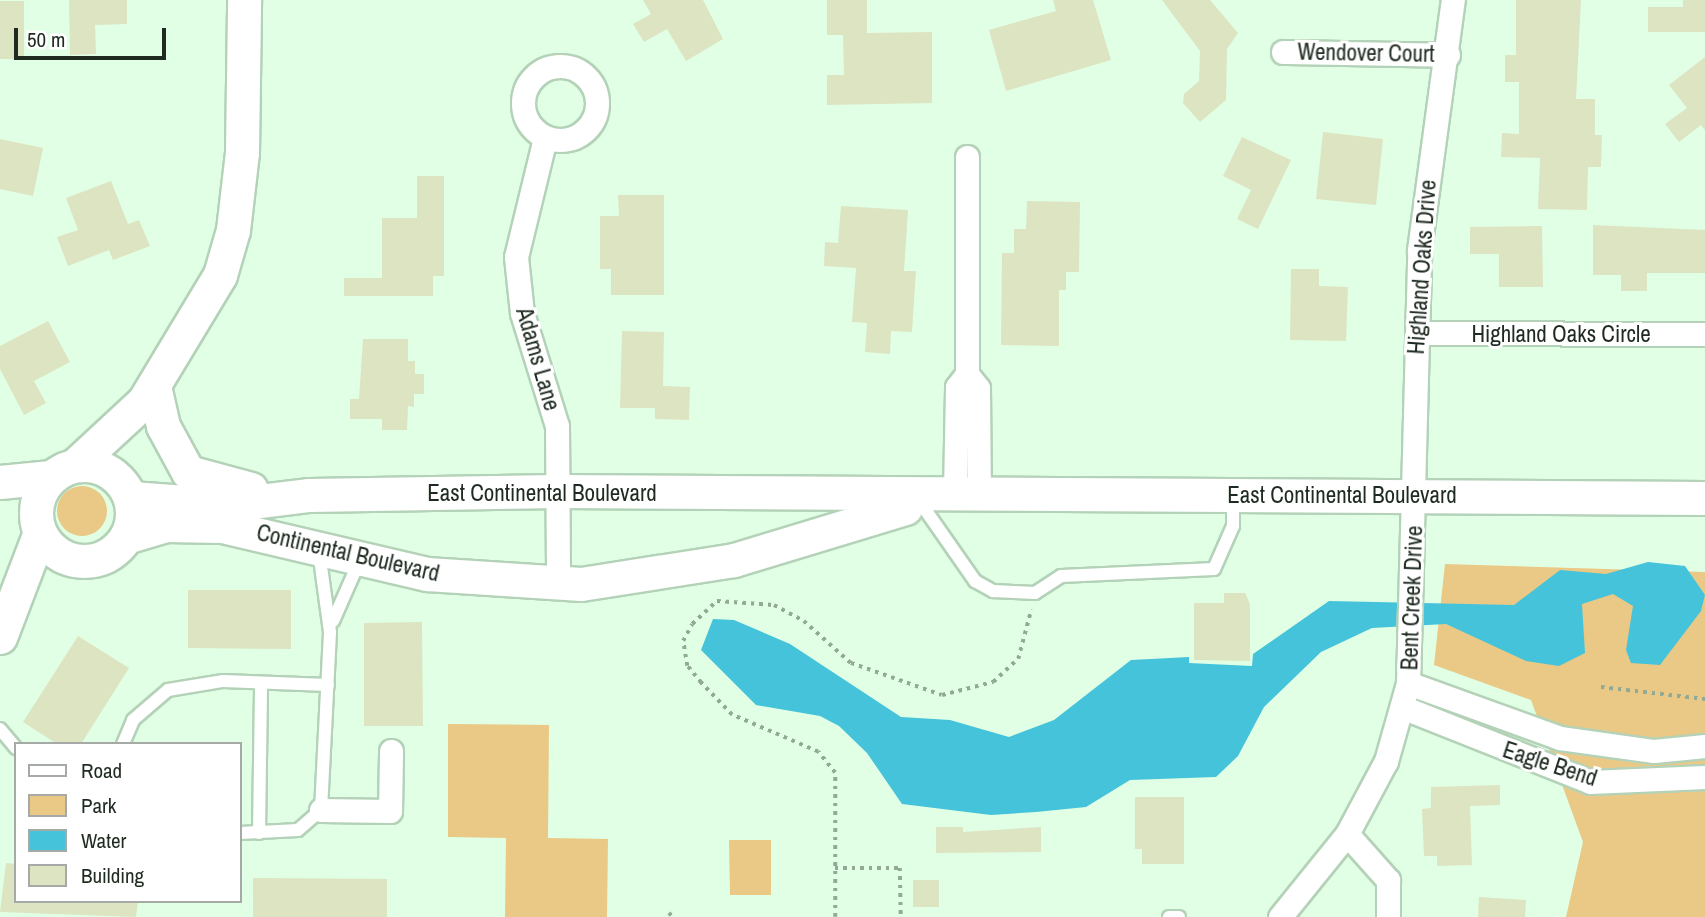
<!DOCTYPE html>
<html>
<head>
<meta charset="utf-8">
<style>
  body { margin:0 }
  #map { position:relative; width:1705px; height:917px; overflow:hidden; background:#e1ffe4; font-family:"Archivo Narrow",sans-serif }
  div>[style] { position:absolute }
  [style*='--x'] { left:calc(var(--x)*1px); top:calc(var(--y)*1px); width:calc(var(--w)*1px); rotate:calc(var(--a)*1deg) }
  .green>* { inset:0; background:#e9c985 }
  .round { border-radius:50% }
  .water>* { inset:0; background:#44c3db }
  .building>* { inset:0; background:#dde4c1 }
  .path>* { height:3.5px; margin-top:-1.75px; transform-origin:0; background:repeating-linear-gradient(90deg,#92a995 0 3.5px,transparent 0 8.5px) }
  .roads { filter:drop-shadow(2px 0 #b4d2b8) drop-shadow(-2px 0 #b4d2b8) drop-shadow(0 2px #b4d2b8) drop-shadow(0 -2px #b4d2b8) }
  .service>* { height:12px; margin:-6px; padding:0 6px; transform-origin:6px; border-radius:6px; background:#fff }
  .minor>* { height:23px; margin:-11.5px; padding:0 11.5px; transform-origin:11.5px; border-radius:11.5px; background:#fff }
  .minor>.ring { margin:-11.5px; padding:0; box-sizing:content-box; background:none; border:23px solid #fff; border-radius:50% }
  .secondary>* { height:33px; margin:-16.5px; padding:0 16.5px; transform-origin:16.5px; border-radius:16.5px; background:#fff }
  .secondary>.ring { margin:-16.5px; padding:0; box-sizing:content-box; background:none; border:33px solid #fff; border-radius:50% }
  span { translate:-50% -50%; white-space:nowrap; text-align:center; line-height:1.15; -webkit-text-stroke:6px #fff; paint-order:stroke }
  .street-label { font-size:23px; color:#1f2b21 }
  .legend { position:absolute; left:14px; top:742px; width:228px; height:161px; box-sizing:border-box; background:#fff; border:2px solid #a5aaa6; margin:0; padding:9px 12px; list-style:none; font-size:21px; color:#1f2b21 }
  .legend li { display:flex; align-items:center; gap:14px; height:35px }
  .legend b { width:35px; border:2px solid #a5aaa6 }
  .scale { position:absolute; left:14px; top:28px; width:152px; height:32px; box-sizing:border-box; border:4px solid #1f2b21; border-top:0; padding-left:9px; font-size:21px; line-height:24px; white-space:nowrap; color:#1f2b21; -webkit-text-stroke:5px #fff; paint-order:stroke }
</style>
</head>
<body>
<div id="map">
  <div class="green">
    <div class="round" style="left:57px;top:486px;width:50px;height:50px"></div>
    <div style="clip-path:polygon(1445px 564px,1705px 572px,1705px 917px,1566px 917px,1583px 842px,1531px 700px,1434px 665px)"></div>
    <div style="clip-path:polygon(448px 724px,549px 725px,548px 838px,608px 839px,607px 917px,505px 917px,506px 838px,448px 837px)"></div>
    <div style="clip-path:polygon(729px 840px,771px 840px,771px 895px,730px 895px)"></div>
  </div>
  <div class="water">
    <div style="clip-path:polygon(1648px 562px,1685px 566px,1705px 595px,1701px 611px,1660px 665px,1631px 663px,1626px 650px,1633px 606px,1613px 594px,1582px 604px,1585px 653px,1559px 666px,1526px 661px,1446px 624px,1372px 628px,1321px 652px,1264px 707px,1238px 756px,1216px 777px,1130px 780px,1086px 807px,1036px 812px,991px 815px,902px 804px,867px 753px,839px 726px,820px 716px,756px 705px,701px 650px,713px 619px,734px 620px,790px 644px,901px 717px,950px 720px,1009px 737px,1054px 720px,1131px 660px,1189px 657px,1189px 663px,1252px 666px,1253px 654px,1329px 601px,1514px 605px,1560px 570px,1606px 574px)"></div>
  </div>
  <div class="building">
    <div style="clip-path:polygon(69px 0,127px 0,127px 24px,95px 25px,96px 54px,70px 55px)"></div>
    <div style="clip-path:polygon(643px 0,703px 0,723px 39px,686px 61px,667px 29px,644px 42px,633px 24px,651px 14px)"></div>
    <div style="clip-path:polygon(827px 0,867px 0,867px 33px,932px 32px,932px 103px,827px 105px,827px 75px,844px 75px,843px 35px,827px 35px)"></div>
    <div style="clip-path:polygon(1053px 0,1093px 0,1111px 60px,1006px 91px,989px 30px,1056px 11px)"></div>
    <div style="clip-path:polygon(1162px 0,1210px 0,1238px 33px,1227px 49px,1226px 100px,1200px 122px,1183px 103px,1184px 94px,1199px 81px,1200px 51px)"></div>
    <div style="clip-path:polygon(1516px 0,1581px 0,1576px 99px,1595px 99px,1595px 135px,1602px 135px,1601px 167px,1588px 167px,1587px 210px,1538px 209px,1540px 158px,1501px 157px,1502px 133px,1519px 134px,1519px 82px,1505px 82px,1505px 55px,1516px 55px)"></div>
    <div style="clip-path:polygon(1683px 0,1705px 0,1705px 32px,1648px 32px,1648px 7px,1683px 7px)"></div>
    <div style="clip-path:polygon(0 1px,24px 1px,24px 59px,0 59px)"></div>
    <div style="clip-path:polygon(1705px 57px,1705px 130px,1701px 125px,1679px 142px,1665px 124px,1687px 108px,1669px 85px)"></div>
    <div style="clip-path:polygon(1323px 132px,1383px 139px,1376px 205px,1316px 199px)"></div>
    <div style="clip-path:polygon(1242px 137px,1291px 160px,1258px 229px,1237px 219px,1251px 190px,1223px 176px)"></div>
    <div style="clip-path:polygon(0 139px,43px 148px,33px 196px,0 189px)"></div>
    <div style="clip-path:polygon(417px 176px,444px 176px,444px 276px,433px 276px,433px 296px,344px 296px,344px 278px,382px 278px,382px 218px,417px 218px)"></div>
    <div style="clip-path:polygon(111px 181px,128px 224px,139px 220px,150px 246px,113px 260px,109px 250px,68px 266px,57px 237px,78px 230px,66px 198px)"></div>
    <div style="clip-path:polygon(618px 195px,664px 195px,664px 295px,611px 295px,611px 269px,600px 269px,600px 216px,619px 216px)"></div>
    <div style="clip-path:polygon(1027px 201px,1080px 202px,1079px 272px,1066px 272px,1066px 290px,1059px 290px,1059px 346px,1001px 345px,1002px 253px,1014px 253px,1014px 229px,1026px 229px)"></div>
    <div style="clip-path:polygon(841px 206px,908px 210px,904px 271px,916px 271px,912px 332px,891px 331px,890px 354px,865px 352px,867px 323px,852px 322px,856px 268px,824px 266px,825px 242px,838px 243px)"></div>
    <div style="clip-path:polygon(1593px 225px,1705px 230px,1705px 273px,1647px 273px,1647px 291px,1621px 291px,1621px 275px,1593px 275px)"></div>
    <div style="clip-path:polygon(1542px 226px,1543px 287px,1499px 287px,1499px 254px,1470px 254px,1470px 227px)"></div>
    <div style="clip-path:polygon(1291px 269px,1319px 269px,1319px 286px,1348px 287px,1346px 341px,1290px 340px)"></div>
    <div style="clip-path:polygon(48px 321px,70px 362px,34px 381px,46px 403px,24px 415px,0 369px,0 346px)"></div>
    <div style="clip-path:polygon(622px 331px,664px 332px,663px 386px,690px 387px,689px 420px,655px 419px,655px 408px,620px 408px)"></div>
    <div style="clip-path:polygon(363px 339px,408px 339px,408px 361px,415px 361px,415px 374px,424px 374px,424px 394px,414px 394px,414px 407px,408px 406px,407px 430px,382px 430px,382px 419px,350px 419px,350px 399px,359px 399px)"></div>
    <div style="clip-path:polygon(188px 590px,291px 590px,291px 649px,188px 648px)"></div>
    <div style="clip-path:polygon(1224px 593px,1245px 593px,1250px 604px,1250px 661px,1194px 660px,1194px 603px,1224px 603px)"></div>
    <div style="clip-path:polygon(422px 622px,423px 726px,364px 726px,364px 623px)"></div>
    <div style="clip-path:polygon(78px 636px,129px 668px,81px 744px,57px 744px,23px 722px)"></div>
    <div style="clip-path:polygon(1500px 785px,1500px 805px,1470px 806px,1472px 865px,1437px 866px,1437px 856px,1424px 856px,1422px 809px,1431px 808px,1431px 787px)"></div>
    <div style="clip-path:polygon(1135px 797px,1184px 797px,1184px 864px,1142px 864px,1142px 849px,1135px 849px)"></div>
    <div style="clip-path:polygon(936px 827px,963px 827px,963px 832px,1041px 827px,1041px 852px,936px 853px)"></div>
    <div style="clip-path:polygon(6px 863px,16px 864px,16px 901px,138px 901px,136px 917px,0 912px)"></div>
    <div style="clip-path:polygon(253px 878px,387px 879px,387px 917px,253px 917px)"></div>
    <div style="clip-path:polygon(913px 880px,939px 880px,939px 907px,913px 907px)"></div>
    <div style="clip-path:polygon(1479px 897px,1526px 900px,1525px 917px,1478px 917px)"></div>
  </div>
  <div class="path">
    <div style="--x:1601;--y:687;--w:105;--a:6.6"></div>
    <div style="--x:835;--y:868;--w:65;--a:0"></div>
    <div style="--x:900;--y:868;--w:49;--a:88.8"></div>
    <div style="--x:669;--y:913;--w:6;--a:45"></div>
    <div style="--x:835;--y:917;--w:144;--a:-90"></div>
    <div style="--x:835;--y:773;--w:27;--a:-129"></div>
    <div style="--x:818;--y:752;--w:94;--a:-156.7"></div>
    <div style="--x:732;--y:715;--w:45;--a:-134.1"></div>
    <div style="--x:701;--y:683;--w:22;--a:-129"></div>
    <div style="--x:687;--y:666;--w:25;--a:-99"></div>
    <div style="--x:683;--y:641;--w:19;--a:-62"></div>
    <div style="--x:692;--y:624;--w:34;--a:-43"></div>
    <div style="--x:717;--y:601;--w:57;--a:4"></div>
    <div style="--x:774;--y:605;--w:34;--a:28"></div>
    <div style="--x:804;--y:621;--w:63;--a:41.8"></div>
    <div style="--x:851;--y:663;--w:96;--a:19.4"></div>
    <div style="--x:942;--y:695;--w:53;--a:-14.3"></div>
    <div style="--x:993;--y:682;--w:34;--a:-43"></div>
    <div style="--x:1018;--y:659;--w:51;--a:-75.1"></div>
  </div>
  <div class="roads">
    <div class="service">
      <div style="--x:922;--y:505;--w:93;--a:55.1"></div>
      <div style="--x:975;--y:581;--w:21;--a:29"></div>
      <div style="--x:993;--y:591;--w:42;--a:2.7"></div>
      <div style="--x:1035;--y:593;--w:31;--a:-33"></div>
      <div style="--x:1061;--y:576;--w:153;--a:-2.6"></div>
      <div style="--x:1214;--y:569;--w:47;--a:-66.2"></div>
      <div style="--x:1233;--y:526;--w:30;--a:-90"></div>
      <div style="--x:333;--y:621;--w:64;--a:-66.2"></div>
      <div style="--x:0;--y:729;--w:25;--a:50"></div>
      <div style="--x:123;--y:744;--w:26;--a:-67"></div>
      <div style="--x:133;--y:720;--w:46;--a:-40.6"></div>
      <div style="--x:168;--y:690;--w:56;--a:-9.3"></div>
      <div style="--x:223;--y:681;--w:105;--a:2.2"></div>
      <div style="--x:240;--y:833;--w:58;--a:-3"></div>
      <div style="--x:298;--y:830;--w:30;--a:-41"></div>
      <div style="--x:321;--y:810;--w:178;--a:-87.1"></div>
      <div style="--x:330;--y:632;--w:81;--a:-97.8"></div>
      <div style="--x:259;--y:833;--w:150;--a:-89.2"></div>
      <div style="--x:1169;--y:917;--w:10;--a:0"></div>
    </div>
    <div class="minor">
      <div style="--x:1283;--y:52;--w:165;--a:1"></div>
      <div class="ring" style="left:523px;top:66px;width:51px;height:51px"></div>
      <div style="--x:545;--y:138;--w:122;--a:103.7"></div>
      <div style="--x:516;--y:257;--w:56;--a:83.9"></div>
      <div style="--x:522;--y:313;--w:118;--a:72.8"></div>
      <div style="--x:557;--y:426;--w:159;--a:89.6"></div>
      <div style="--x:967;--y:157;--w:217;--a:90"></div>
      <div style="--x:967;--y:374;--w:18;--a:52"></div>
      <div style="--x:978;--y:388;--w:105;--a:89.5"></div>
      <div style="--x:1417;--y:333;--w:288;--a:0.2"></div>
      <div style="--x:955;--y:493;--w:106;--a:-88.9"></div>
      <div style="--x:957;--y:387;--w:16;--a:-52"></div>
      <div style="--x:1408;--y:683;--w:162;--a:19.9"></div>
      <div style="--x:1560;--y:738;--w:95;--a:7.9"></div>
      <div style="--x:1654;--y:751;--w:51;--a:-5.6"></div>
      <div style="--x:1402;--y:707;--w:202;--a:21.7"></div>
      <div style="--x:1590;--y:782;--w:115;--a:-2.5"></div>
      <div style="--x:321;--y:810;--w:69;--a:0.8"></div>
      <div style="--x:390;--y:811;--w:60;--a:-89"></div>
      <div style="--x:1347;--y:834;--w:62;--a:48.3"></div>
      <div style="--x:1388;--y:880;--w:37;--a:90"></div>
      <div style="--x:1280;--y:917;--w:107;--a:-51.1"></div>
      <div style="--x:1347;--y:834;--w:83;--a:-61.9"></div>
      <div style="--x:1386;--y:761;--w:81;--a:-74.2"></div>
      <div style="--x:1408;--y:683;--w:433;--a:-88.5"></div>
      <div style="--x:1419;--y:250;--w:252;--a:-82.3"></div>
    </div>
    <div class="secondary">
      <div style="--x:154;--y:386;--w:41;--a:77.3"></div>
      <div style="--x:163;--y:426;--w:52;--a:61.5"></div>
      <div style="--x:188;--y:472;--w:65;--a:15.1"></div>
      <div class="ring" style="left:36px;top:465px;width:63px;height:63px"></div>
      <div style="--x:75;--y:465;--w:94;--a:-42.8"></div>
      <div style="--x:144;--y:401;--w:147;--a:-58.9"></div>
      <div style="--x:220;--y:275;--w:47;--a:-73.9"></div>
      <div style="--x:233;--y:230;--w:79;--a:-83.4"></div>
      <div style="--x:242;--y:152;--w:152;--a:-89.2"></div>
      <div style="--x:0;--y:482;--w:51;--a:-5.6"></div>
      <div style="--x:131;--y:498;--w:96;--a:4.2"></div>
      <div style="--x:227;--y:505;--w:83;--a:-7"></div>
      <div style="--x:309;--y:495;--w:248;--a:-0.9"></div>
      <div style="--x:557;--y:491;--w:1148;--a:0.35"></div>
      <div style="--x:126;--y:537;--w:42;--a:-16.7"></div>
      <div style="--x:166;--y:525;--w:56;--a:1"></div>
      <div style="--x:222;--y:526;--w:211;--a:13.2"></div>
      <div style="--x:427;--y:574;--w:154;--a:3.7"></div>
      <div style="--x:581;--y:584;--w:155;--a:-8.9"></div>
      <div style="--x:734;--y:560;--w:179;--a:-16.9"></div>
      <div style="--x:0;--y:637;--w:112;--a:-69.1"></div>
    </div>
  </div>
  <div class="street-label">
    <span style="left:1366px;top:53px;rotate:1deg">Wendover Court</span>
    <span style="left:1422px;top:267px;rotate:-86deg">Highland Oaks Drive</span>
    <span style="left:1561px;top:334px">Highland Oaks Circle</span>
    <span style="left:538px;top:359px;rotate:74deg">Adams Lane</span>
    <span style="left:542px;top:493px">East Continental Boulevard</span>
    <span style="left:1342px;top:495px">East Continental Boulevard</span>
    <span style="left:348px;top:553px;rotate:13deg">Continental Boulevard</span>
    <span style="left:1412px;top:598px;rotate:-88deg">Bent Creek Drive</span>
    <span style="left:1550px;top:764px;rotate:18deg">Eagle Bend</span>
  </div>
  <ul class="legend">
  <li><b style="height:9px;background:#fff"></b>Road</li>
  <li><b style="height:19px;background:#e9c985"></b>Park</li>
  <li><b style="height:19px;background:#44c3db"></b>Water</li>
  <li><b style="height:19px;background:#dde4c1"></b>Building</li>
  </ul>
  <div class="scale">50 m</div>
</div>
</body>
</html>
